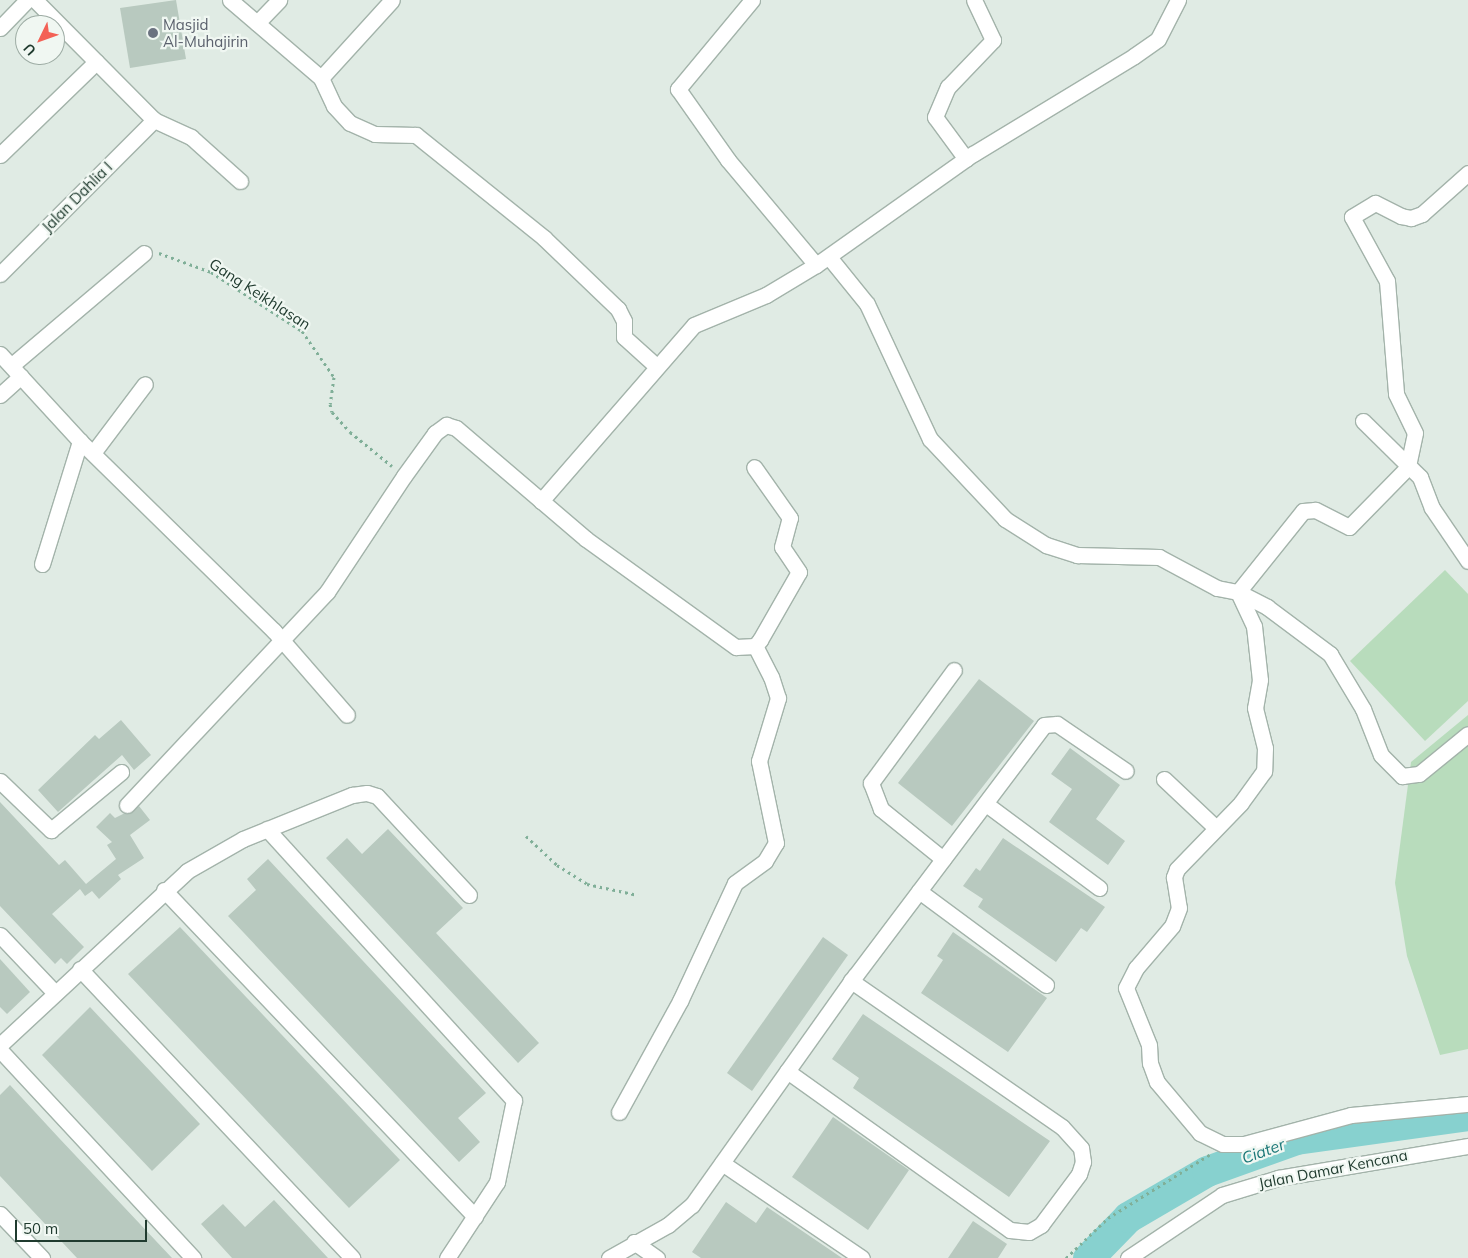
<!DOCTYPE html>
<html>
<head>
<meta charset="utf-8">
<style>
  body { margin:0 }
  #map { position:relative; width:1468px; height:1258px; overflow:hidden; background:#e0ebe4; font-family:Mulish,sans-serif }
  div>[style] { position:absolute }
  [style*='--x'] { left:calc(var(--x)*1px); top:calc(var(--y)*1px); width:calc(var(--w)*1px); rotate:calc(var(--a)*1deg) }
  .green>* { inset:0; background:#b8dcbc }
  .river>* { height:31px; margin:-15.5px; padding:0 15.5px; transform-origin:15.5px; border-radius:15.5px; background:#87d1cf }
  .building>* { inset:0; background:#b8c9bf }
  .path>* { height:3px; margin-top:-1.5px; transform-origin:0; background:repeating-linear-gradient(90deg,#80af98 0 2.5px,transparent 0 6.5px) }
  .roads { filter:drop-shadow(1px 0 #a3b3aa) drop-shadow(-1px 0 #a3b3aa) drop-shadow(0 1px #a3b3aa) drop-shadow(0 -1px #a3b3aa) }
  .minor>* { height:15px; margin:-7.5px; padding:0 7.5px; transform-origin:7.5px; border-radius:7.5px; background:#fff }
  .dots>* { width:14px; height:14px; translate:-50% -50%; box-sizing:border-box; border:2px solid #f0f7f2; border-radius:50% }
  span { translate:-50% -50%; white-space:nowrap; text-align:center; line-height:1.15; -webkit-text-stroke:4.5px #f0f7f2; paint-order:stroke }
  .worship-label { font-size:15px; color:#5b616d }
  .left { translate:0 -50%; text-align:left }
  .street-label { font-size:15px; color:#203b2f }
  .water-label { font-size:16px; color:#1a7777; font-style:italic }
  .north { position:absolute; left:15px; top:15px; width:50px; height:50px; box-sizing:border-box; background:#f0f7f2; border:1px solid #9daca4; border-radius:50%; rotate:228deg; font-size:14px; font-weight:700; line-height:20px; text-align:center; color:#203b2f }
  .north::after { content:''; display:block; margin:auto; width:18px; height:22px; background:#f36156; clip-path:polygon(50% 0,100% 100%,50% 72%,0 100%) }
  .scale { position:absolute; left:15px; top:1220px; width:132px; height:22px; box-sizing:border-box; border:2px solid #203b2f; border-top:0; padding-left:6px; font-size:15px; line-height:18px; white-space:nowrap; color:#203b2f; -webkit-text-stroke:4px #f0f7f2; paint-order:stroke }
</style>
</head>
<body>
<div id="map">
  <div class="green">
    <div style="clip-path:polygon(1445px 570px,1468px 594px,1468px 701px,1425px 741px,1350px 661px)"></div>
    <div style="clip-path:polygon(1468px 715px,1468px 1049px,1440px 1055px,1407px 956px,1395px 883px,1411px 762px)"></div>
  </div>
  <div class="river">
    <div style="--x:1088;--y:1258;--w:57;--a:-45.7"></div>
    <div style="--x:1128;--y:1217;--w:91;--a:-30.2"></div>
    <div style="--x:1207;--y:1171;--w:95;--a:-19.8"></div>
    <div style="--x:1296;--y:1139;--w:174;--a:-7.9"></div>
  </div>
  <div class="building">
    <div style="clip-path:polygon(176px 0,186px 59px,130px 68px,120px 8px)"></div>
    <div style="clip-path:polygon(979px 679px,1034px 721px,952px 826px,898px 783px)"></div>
    <div style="clip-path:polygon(121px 720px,151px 755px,134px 770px,122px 755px,58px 812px,38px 790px,95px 735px,99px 739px)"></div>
    <div style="clip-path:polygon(1070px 748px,1120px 785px,1096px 819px,1125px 841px,1108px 865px,1049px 822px,1072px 789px,1051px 774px)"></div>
    <div style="clip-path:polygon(0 802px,59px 865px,65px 860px,86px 884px,116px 859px,107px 845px,112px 842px,96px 827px,110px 813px,115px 818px,139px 806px,150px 820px,130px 835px,144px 858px,118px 875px,121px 879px,99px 899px,92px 891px,85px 896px,80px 889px,52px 914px,84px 947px,67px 964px,61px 958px,55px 964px,0 906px)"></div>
    <div style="clip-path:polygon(388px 829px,463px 908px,436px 933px,539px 1043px,518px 1063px,326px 858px,347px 838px,362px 854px)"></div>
    <div style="clip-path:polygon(1003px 838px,1105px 907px,1087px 932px,1081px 928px,1056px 962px,978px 907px,983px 899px,963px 886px,976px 868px,980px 871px)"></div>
    <div style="clip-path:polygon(268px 859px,486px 1093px,458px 1118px,480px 1142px,459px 1162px,228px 916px,256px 890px,247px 879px)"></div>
    <div style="clip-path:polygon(180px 927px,400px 1160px,349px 1208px,128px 974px)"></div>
    <div style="clip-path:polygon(953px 932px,1047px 998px,1008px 1052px,921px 993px,943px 960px,937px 956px)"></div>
    <div style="clip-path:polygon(823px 937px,848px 955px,752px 1091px,727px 1073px)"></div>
    <div style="clip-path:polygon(0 959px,30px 992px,7px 1014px,0 1007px)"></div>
    <div style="clip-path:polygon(90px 1007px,200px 1124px,152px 1171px,42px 1055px)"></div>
    <div style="clip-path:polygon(863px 1014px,1050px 1141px,1009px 1197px,853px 1088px,859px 1078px,832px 1059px)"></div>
    <div style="clip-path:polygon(10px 1085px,59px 1138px,172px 1258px,77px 1258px,0 1176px,0 1095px)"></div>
    <div style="clip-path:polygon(833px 1117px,909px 1170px,868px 1230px,792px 1177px)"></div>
    <div style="clip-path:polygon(274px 1200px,302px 1230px,328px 1258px,232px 1258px,201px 1224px,223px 1204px,245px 1227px)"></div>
    <div style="clip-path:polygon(726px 1202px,756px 1223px,767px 1207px,842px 1258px,701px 1258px,692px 1252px)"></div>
    <div style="clip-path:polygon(973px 1221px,1007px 1244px,998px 1258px,948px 1258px)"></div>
  </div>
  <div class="path">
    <div style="--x:159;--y:253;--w:55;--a:20.1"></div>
    <div style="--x:211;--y:272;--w:108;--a:33"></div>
    <div style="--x:302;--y:331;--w:56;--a:55.2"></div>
    <div style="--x:334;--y:377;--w:27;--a:98"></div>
    <div style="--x:330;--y:404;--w:8;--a:76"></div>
    <div style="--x:332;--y:412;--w:27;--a:48"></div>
    <div style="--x:350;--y:432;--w:54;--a:39"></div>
    <div style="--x:526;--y:836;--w:42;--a:43.1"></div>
    <div style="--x:557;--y:865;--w:36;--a:32"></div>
    <div style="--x:587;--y:884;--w:52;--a:12.2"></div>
    <div style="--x:1066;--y:1258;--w:58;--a:-43.6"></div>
    <div style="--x:1108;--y:1218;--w:121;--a:-31.9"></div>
  </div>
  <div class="roads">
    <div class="minor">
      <div style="--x:35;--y:0;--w:169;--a:45.2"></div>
      <div style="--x:154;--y:120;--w:41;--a:24.7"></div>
      <div style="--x:191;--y:137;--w:66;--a:41.9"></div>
      <div style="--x:230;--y:0;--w:120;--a:40.6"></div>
      <div style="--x:321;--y:78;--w:31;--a:65"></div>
      <div style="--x:334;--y:106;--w:23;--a:47"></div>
      <div style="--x:350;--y:123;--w:27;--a:24"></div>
      <div style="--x:375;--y:134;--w:41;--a:1.4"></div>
      <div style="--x:416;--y:135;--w:164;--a:38.8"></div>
      <div style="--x:544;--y:238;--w:103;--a:43.8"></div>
      <div style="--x:618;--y:309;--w:13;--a:63"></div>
      <div style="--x:624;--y:321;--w:16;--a:90"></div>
      <div style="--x:624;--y:337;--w:42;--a:42.1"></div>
      <div style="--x:752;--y:0;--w:116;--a:129.7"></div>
      <div style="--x:678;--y:89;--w:87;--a:54.8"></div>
      <div style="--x:728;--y:160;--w:137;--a:50"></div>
      <div style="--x:257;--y:23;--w:32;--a:-46"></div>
      <div style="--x:0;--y:28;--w:39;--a:-46"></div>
      <div style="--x:321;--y:78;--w:105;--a:-47.7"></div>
      <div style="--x:0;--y:155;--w:134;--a:-44.1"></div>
      <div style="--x:966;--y:159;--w:52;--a:-126.4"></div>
      <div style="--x:935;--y:117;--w:33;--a:-67"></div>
      <div style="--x:948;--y:87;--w:65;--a:-46.2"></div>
      <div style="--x:993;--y:40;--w:44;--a:-115.4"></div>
      <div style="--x:1468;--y:173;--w:62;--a:138.3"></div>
      <div style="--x:1422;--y:214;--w:12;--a:160"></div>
      <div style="--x:1411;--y:218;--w:10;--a:-169"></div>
      <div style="--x:1401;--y:216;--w:29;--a:-153"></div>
      <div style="--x:1375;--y:203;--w:27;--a:149"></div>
      <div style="--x:1352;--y:217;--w:73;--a:61.3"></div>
      <div style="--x:1387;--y:281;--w:113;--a:85.4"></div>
      <div style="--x:1396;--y:394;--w:43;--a:64"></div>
      <div style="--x:1415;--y:433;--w:35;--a:102"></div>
      <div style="--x:1408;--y:467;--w:84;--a:134.5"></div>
      <div style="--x:1349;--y:527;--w:38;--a:-153"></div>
      <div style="--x:1315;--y:510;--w:12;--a:175"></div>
      <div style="--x:1303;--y:511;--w:104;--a:128.7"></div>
      <div style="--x:1238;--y:592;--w:38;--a:65"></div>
      <div style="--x:1254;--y:626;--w:54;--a:83.7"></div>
      <div style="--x:1260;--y:680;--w:28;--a:100"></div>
      <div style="--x:1255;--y:708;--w:41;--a:76"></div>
      <div style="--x:1265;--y:748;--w:23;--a:92"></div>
      <div style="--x:1264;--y:771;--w:39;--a:126"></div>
      <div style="--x:1241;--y:803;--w:92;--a:134.1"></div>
      <div style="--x:1177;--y:869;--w:9;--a:111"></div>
      <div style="--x:1174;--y:877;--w:31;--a:81"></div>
      <div style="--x:1179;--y:908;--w:19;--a:111"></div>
      <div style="--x:1172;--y:926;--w:55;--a:130.6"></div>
      <div style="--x:1136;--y:968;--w:22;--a:117"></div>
      <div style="--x:1126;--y:988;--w:61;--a:68"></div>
      <div style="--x:1149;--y:1045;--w:18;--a:87"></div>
      <div style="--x:1150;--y:1063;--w:20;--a:70"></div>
      <div style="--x:1157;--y:1082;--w:67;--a:49.9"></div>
      <div style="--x:1200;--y:1133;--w:25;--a:26"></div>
      <div style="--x:1223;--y:1144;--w:21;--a:0"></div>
      <div style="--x:1244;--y:1144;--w:111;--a:-15.2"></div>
      <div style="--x:1351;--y:1115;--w:118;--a:-5.4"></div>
      <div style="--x:829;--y:257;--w:60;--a:51"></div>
      <div style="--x:867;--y:304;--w:149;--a:65"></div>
      <div style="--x:930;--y:439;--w:110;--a:46.8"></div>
      <div style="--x:1005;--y:519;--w:49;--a:32.4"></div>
      <div style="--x:1046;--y:545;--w:33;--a:18"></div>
      <div style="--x:1077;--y:555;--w:82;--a:1.4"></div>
      <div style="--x:1159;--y:557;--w:66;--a:28.1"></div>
      <div style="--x:1217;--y:588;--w:21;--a:11"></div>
      <div style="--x:1238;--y:592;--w:33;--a:27"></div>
      <div style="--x:1267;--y:607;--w:79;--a:36.7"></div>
      <div style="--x:1330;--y:654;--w:64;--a:59"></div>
      <div style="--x:1363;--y:709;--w:49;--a:68.6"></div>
      <div style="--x:1381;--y:755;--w:30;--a:45"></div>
      <div style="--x:1402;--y:776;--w:17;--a:-7"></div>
      <div style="--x:1419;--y:774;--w:63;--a:-39.2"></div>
      <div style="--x:0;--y:274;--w:218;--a:-45"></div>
      <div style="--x:0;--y:354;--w:118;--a:47.4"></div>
      <div style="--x:80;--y:441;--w:272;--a:44.4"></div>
      <div style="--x:274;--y:631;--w:111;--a:49"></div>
      <div style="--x:12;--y:365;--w:173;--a:-40.3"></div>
      <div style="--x:0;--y:395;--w:28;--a:-42"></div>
      <div style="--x:1363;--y:421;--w:80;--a:44.5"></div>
      <div style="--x:1420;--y:477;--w:33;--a:69"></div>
      <div style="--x:1432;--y:508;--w:64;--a:55.8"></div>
      <div style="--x:93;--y:453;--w:86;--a:-53"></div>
      <div style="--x:541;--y:501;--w:233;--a:-49"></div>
      <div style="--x:694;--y:325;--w:78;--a:-22.6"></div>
      <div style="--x:766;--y:295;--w:58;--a:-31"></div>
      <div style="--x:816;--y:265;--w:192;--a:-35.3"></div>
      <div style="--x:973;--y:154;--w:188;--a:-31.3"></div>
      <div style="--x:1134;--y:56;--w:29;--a:-35"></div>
      <div style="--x:1158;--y:39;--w:44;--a:-62.9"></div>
      <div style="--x:42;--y:564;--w:129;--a:-72.8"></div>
      <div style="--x:1164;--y:779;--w:70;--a:43.3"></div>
      <div style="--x:0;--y:781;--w:71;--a:43.9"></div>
      <div style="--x:51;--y:830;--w:91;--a:-39.6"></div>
      <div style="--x:986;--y:804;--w:141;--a:36.6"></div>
      <div style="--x:127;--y:805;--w:292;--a:-46.8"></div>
      <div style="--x:327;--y:592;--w:139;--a:-56.4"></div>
      <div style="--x:404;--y:476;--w:53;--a:-54.2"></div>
      <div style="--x:435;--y:433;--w:14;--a:-36"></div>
      <div style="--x:446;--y:425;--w:10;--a:17"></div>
      <div style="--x:456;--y:428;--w:171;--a:40.5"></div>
      <div style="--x:586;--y:539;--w:185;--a:35.8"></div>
      <div style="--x:736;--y:647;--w:19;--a:-3"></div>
      <div style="--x:755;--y:646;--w:8;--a:-50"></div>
      <div style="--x:760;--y:640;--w:78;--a:-60.2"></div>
      <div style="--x:799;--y:572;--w:30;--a:-124"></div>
      <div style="--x:782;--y:547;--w:30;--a:-75"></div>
      <div style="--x:790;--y:518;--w:62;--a:-125.2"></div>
      <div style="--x:267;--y:829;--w:367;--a:47.7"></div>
      <div style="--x:514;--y:1100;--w:84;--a:101.7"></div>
      <div style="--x:497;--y:1182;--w:91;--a:123.3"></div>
      <div style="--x:943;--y:859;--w:80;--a:-141.1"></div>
      <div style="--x:881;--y:809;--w:28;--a:-111"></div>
      <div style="--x:871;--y:783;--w:140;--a:-53.7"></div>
      <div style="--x:164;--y:890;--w:451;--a:46.4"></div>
      <div style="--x:919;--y:891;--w:158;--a:36.5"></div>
      <div style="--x:0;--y:935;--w:80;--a:46.5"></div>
      <div style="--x:80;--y:969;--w:397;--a:46.7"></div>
      <div style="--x:0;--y:1045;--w:255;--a:-42.9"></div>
      <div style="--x:187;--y:871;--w:64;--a:-29.7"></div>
      <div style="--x:243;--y:839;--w:118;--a:-22"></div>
      <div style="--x:352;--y:795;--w:15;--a:-8"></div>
      <div style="--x:367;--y:793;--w:10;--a:17"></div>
      <div style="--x:377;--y:796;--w:135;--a:47.1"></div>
      <div style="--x:0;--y:1050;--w:284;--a:47.1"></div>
      <div style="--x:787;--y:1071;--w:274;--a:35.5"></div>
      <div style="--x:1010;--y:1230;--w:19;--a:6"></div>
      <div style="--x:1029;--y:1232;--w:14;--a:-30"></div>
      <div style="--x:1041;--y:1225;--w:64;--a:-53.3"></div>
      <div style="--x:1079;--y:1174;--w:13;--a:-72"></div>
      <div style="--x:1083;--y:1162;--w:14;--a:-98"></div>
      <div style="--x:1081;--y:1148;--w:28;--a:-132"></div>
      <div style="--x:1062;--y:1127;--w:257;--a:-145.3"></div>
      <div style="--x:619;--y:1112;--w:127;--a:-61.2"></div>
      <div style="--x:680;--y:1001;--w:130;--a:-65"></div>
      <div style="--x:735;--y:883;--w:37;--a:-36"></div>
      <div style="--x:765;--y:861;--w:21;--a:-59"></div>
      <div style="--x:776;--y:843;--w:84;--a:-101.7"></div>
      <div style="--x:759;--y:761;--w:66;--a:-73.2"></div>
      <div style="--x:778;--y:698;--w:22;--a:-108"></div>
      <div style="--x:771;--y:677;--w:35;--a:-117"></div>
      <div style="--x:722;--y:1163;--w:169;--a:34.2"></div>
      <div style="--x:0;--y:1214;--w:61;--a:46.3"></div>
      <div style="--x:634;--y:1242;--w:28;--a:35"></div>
      <div style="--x:609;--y:1258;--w:68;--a:-29.2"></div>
      <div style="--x:668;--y:1225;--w:31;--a:-40"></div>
      <div style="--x:692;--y:1205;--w:281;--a:-54.6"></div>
      <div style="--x:855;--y:976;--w:314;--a:-53"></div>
      <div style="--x:1044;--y:725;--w:13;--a:-4"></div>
      <div style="--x:1057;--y:724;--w:83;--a:34.3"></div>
      <div style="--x:1128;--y:1258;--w:113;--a:-33.8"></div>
      <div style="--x:1222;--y:1195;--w:59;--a:-16.9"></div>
      <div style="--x:1278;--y:1178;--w:193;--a:-9.6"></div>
    </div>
  </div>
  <div class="dots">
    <div style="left:153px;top:33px;background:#6b7280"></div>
  </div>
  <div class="worship-label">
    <span class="left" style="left:163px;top:33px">Masjid<br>Al-Muhajirin</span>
  </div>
  <div class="street-label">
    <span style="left:77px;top:197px;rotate:-45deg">Jalan Dahlia I</span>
    <span style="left:260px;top:294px;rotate:33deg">Gang Keikhlasan</span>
    <span style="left:1333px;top:1169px;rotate:-11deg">Jalan Damar Kencana</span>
  </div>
  <div class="water-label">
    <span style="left:1263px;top:1151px;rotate:-20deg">Ciater</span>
  </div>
  <div class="north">U</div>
  <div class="scale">50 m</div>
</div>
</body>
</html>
